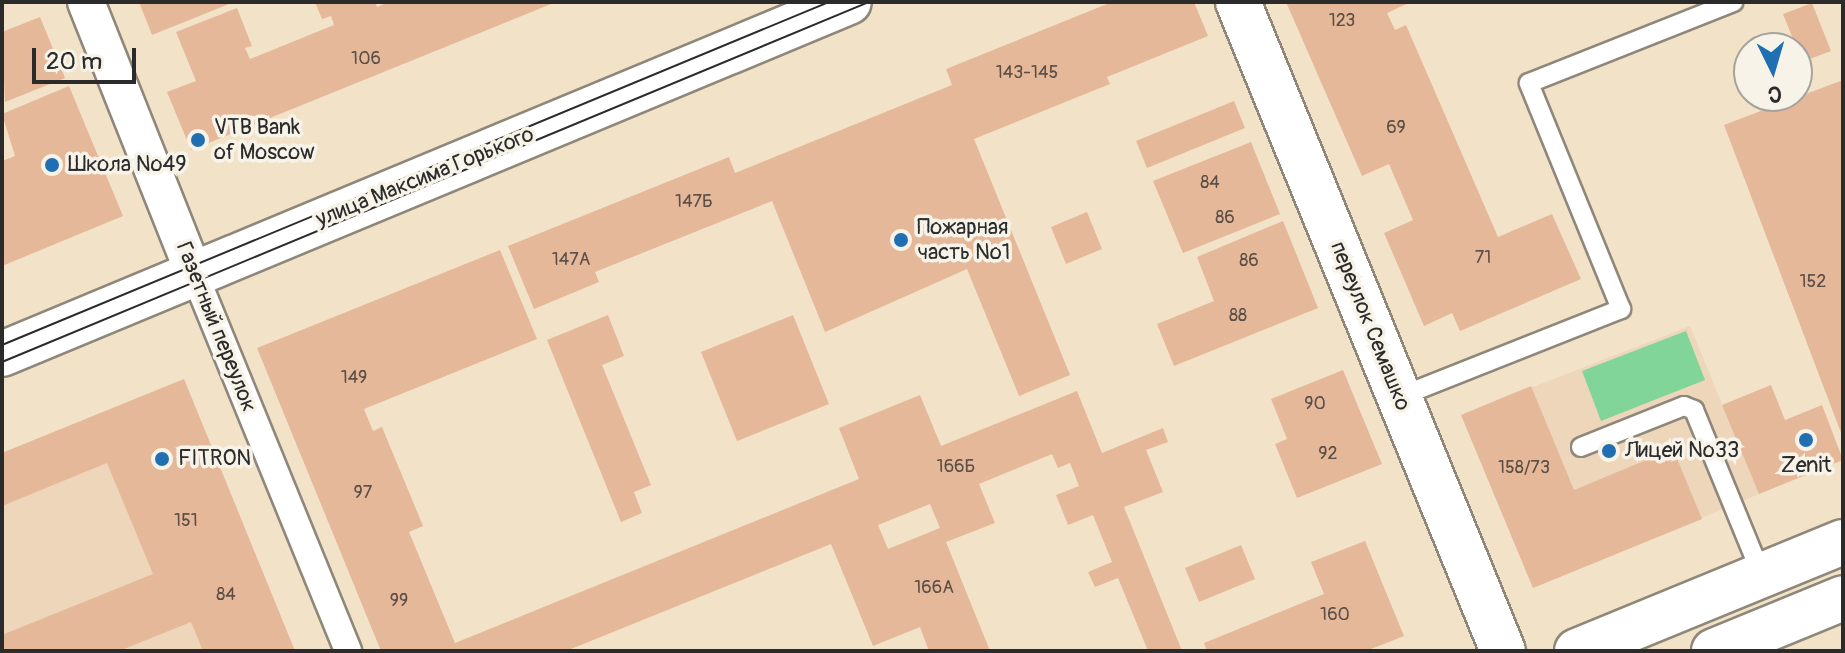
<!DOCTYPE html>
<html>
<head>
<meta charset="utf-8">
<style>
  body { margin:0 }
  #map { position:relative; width:1845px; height:653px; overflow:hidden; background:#f2e3c8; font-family:Pangolin,sans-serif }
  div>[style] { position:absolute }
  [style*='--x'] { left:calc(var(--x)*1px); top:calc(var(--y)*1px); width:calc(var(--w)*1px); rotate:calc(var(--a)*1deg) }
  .built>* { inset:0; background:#eed6bb }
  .green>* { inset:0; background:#81d598 }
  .building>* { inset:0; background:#e5b899 }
  .roads { filter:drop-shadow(2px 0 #8e877a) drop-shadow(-2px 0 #8e877a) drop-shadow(0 2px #8e877a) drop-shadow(0 -2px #8e877a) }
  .service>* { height:18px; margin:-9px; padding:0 9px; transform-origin:9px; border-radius:9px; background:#fff }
  .pedestrian>* { height:26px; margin:-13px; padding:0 13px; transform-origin:13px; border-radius:13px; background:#fff }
  .minor>* { height:36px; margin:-18px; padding:0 18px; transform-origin:18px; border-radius:18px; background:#fff }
  .tertiary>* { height:44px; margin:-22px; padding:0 22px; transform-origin:22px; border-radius:22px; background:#fff }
  .secondary>* { height:44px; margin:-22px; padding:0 22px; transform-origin:22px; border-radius:22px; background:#fff }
  .primary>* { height:44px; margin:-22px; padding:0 22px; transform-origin:22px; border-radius:22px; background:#fff }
  .tram>* { height:2px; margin:-1px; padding:0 1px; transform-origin:1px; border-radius:1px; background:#2b2b2b }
  .dots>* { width:22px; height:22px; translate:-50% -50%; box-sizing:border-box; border:4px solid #f7f3e8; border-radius:50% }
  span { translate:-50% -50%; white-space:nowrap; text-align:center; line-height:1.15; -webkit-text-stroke:7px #f7f3e8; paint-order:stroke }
  .number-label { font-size:18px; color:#5a4e46 }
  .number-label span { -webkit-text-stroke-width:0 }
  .poi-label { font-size:22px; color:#2b2b2b }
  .left { translate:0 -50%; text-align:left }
  .street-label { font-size:22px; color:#2b2b2b }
  .frame { position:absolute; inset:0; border:4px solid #2b2b2b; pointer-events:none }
  .north { position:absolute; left:1733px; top:32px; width:80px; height:80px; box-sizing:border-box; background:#f7f3e8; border:2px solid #a5a39c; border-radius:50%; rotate:175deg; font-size:22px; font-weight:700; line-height:32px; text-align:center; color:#2b2b2b }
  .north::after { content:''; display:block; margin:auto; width:28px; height:36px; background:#1f6fb2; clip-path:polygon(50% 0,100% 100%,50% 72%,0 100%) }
  .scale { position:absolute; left:32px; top:48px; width:104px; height:36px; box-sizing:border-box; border:4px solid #2b2b2b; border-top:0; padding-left:10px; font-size:24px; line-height:28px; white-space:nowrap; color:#2b2b2b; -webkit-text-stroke:6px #f7f3e8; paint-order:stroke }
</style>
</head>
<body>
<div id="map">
  <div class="built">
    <div style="clip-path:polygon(1690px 326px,1759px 494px,1533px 588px,1461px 415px)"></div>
    <div style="clip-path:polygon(184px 379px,295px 651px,2px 651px,2px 453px)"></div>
  </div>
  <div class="green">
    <div style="clip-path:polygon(1686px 331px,1705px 380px,1601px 421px,1582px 371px)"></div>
  </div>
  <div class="building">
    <div style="clip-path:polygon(139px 2px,234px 2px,152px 35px)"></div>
    <div style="clip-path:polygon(315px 2px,375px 2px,377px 7px,389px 2px,556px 2px,191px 150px,167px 92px,196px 81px,176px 32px,237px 8px,252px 46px,245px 48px,250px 59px,334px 25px,331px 16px,322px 19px)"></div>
    <div style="clip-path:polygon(1112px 2px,1194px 2px,1208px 36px,1107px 77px,1110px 84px,974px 139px,1070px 375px,1019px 396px,967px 269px,825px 332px,772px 201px,595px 272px,599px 282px,534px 309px,508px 246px,729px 157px,735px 173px,952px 85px,946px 69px)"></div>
    <div style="clip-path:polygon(1286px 2px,1411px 2px,1387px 13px,1395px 30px,1406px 25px,1498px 237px,1552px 214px,1581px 279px,1460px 331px,1452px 313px,1424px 326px,1384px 233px,1413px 220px,1389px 164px,1362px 176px)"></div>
    <div style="clip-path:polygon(1812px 3px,1831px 51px,1802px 62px,1783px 14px)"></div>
    <div style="clip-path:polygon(40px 17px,65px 78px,5px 102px,2px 32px)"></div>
    <div style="clip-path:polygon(1843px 80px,1843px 438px,1724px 125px)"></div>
    <div style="clip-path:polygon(69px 86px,123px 216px,2px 266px,2px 161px,15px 156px,2px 114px)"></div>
    <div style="clip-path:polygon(1234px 101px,1245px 128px,1147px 168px,1136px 141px)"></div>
    <div style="clip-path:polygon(1251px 142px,1280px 214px,1183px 253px,1153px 181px)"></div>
    <div style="clip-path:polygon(1087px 212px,1102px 249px,1066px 264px,1051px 227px)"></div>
    <div style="clip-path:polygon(1283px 221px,1318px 308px,1174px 366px,1157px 324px,1214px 301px,1197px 257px)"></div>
    <div style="clip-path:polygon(evenodd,500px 250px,537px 339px,364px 409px,373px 431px,382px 427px,423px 526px,409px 532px,455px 643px,859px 479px,839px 428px,920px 395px,941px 446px,1077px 391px,1102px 453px,1163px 428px,1168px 442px,1146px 450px,1163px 492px,1124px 507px,1182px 651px,1148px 651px,1118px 578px,1095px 587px,1088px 572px,1112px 562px,1093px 515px,1068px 525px,1056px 495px,1079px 486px,1070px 463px,1058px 468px,1052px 454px,979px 484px,995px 523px,946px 542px,990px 651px,929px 651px,920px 627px,873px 646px,831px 544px,566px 651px,381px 651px,257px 348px,500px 250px,930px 504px,940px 528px,888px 549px,878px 525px,930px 504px)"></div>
    <div style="clip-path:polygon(608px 315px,624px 356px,602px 365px,651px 485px,634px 492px,642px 513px,621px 522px,547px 340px)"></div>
    <div style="clip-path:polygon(793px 315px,829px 404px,737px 441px,701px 352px)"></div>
    <div style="clip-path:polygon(1343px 370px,1382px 464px,1297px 498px,1275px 444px,1287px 439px,1271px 399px)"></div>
    <div style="clip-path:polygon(184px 379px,295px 651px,203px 651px,191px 622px,119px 651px,2px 651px,2px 635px,153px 574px,107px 463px,2px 506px,2px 453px)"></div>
    <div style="clip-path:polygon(1771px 385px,1785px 420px,1822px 405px,1843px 460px,1759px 494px,1722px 405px)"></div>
    <div style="clip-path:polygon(1531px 386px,1574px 490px,1673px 449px,1702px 519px,1533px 588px,1461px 415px)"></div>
    <div style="clip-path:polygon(1365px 541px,1404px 636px,1366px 651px,1207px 651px,1204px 643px,1324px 594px,1311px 562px)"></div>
    <div style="clip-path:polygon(1241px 545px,1255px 579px,1199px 602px,1185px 568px)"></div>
  </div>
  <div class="roads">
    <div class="service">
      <div style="--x:1399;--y:397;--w:239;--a:-21.6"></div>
      <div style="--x:1621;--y:309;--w:244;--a:-112.2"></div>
      <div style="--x:1529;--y:83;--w:220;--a:-21.6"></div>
      <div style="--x:1581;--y:447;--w:111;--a:-21.7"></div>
      <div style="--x:1684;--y:406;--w:11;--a:22"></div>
      <div style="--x:1694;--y:410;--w:179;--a:67.7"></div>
    </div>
    <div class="pedestrian">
      <div style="--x:194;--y:273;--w:408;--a:67.8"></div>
    </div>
    <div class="minor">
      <div style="--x:86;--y:2;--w:292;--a:68.3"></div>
    </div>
    <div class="tertiary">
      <div style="--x:1238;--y:2;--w:701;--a:67.79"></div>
    </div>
    <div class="secondary">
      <div style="--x:2;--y:354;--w:917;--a:-22.57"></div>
    </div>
    <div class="primary">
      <div style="--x:1577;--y:651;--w:287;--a:-22.3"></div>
      <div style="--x:1714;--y:651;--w:139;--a:-22.3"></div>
    </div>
  </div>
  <div class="tram">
    <div style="--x:2;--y:345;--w:895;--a:-22.53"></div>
    <div style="--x:2;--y:362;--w:939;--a:-22.55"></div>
  </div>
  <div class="dots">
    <div style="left:198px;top:140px;background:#1f6fb2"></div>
    <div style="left:52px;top:165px;background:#1f6fb2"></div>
    <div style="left:901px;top:240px;background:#1f6fb2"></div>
    <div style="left:1806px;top:440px;background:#1f6fb2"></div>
    <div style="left:1609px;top:451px;background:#1f6fb2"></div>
    <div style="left:162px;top:459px;background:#1f6fb2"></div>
  </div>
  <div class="number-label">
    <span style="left:1342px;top:21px">123</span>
    <span style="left:366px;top:59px">106</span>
    <span style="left:1027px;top:73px">143-145</span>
    <span style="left:1396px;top:128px">69</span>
    <span style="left:1210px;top:183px">84</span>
    <span style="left:694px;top:202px">147Б</span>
    <span style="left:1225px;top:218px">86</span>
    <span style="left:1483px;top:258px">71</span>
    <span style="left:571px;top:260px">147А</span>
    <span style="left:1249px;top:261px">86</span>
    <span style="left:1813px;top:282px">152</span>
    <span style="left:1238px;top:316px">88</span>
    <span style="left:354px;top:378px">149</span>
    <span style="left:1315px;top:404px">90</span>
    <span style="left:1328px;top:454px">92</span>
    <span style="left:956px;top:467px">166Б</span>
    <span style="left:1524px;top:468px">158/73</span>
    <span style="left:363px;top:493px">97</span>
    <span style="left:186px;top:521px">151</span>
    <span style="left:934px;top:588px">166А</span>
    <span style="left:226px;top:595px">84</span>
    <span style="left:399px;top:601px">99</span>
    <span style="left:1335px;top:615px">160</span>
  </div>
  <div class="poi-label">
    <span class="left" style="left:214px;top:140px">VTB Bank<br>of Moscow</span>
    <span class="left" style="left:68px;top:165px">Школа №49</span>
    <span class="left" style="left:917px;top:240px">Пожарная<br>часть №1</span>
    <span class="left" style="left:1625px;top:451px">Лицей №33</span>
    <span class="left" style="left:178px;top:459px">FITRON</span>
    <span style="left:1806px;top:466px">Zenit</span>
  </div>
  <div class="street-label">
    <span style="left:425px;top:177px;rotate:-22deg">улица Максима Горького</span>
    <span style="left:1370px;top:326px;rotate:68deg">переулок Семашко</span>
    <span style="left:216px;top:327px;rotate:68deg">Газетный переулок</span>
  </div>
  <div class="frame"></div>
  <div class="north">С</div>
  <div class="scale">20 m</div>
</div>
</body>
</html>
